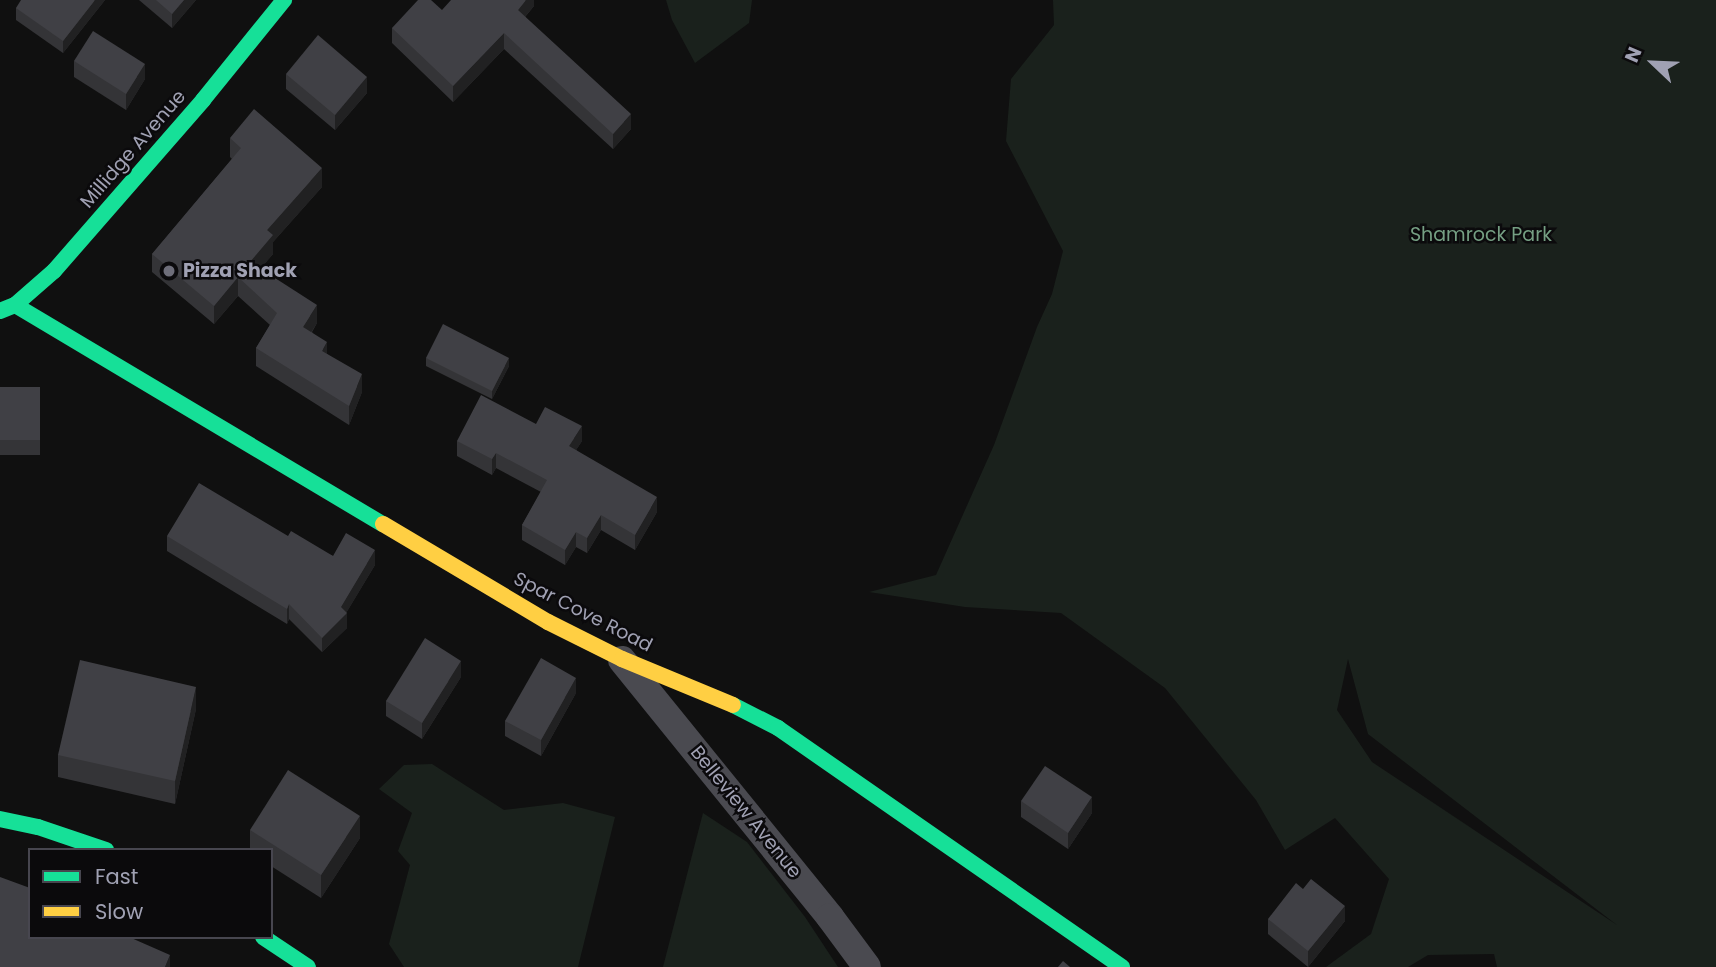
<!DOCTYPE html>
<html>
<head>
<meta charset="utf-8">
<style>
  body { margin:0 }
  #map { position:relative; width:1716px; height:967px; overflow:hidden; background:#101010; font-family:Poppins,sans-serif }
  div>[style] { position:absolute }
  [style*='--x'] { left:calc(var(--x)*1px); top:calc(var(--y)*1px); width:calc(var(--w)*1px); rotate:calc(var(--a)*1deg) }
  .green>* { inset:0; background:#1a211c }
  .street>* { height:28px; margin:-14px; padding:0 14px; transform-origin:14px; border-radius:14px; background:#4a4a50 }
  .fast>* { height:16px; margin:-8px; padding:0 8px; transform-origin:8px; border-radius:8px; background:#16e098 }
  .slow>* { height:16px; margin:-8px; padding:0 8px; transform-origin:8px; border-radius:8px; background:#ffcf43 }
  .wall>* { inset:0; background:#343437 }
  .shaded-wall>* { inset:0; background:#212122 }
  .building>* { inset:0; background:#404045 }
  .dots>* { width:19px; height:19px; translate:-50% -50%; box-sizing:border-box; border:4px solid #0b0a0c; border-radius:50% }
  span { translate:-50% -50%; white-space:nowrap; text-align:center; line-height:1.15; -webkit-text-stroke:5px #0b0a0c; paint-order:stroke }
  .street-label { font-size:19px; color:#a0a1b3 }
  .park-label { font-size:19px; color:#759f83 }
  .poi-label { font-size:19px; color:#a0a1b3; font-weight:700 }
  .left { translate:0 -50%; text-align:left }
  .legend { position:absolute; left:28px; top:848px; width:245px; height:91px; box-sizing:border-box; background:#0b0a0c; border:2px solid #47464f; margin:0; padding:9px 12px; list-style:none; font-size:21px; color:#a0a1b3 }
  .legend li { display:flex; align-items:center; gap:14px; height:35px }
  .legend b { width:35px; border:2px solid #47464f }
  .north { position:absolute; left:1618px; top:28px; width:70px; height:70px; -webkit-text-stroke:5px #0b0a0c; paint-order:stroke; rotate:293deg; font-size:19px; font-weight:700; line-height:28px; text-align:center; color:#a0a1b3 }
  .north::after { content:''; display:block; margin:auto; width:24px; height:32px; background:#a0a1b3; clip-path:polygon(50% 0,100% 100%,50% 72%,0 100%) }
</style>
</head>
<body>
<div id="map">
  <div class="green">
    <div style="clip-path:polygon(666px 0,752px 0,749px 23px,695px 63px,672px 20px)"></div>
    <div style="clip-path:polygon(evenodd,1053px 0,1716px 0,1716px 967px,1497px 967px,1494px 954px,1428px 955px,1408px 967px,1326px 967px,1371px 934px,1389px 879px,1335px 818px,1285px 850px,1256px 800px,1165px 688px,1061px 613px,965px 607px,869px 592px,936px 575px,994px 445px,1037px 327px,1052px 294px,1063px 251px,1006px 141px,1011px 79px,1054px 25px,1053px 0,1348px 659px,1368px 734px,1617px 925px,1372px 762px,1337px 710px,1348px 659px)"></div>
    <div style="clip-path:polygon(432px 764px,504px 810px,563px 803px,615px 817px,578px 967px,404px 967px,389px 944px,410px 865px,398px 851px,412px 813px,379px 789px,404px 765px)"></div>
    <div style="clip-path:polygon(703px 813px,747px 842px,805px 917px,838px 967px,663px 967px)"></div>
  </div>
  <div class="street">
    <div style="--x:622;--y:660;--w:331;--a:51"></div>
    <div style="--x:830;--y:917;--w:62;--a:53.5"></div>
  </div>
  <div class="fast">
    <div style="--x:15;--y:305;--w:428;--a:30.8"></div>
    <div style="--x:0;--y:311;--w:16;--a:-22"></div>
    <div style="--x:15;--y:305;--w:52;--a:-41.1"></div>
    <div style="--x:54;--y:271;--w:227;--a:-48.9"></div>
    <div style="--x:203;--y:100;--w:129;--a:-51"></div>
    <div style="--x:733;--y:705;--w:51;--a:27.1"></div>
    <div style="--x:778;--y:728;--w:419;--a:34.8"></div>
    <div style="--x:0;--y:819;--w:39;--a:12"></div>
    <div style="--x:38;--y:827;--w:72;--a:18.7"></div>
    <div style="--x:263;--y:937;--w:54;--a:33.7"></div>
  </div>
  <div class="slow">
    <div style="--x:383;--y:524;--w:192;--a:30.7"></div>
    <div style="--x:548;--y:622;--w:83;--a:26.6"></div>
    <div style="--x:622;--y:659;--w:120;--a:22.5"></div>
  </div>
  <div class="wall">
    <div style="clip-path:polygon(105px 0,63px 53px,16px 20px,16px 8px)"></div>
    <div style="clip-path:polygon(139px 0,196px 0,172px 28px)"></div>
    <div style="clip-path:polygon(534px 0,534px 6px,525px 17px,631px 129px,613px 149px,504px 49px,453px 102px,392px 43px,392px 28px,442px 10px)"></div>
    <div style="clip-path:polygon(74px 61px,145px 79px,126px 110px,74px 77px)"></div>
    <div style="clip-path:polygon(286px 74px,367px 93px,335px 130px,286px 89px)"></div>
    <div style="clip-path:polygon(230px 138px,322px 187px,273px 242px,273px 254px,260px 269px,317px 323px,312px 332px,327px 354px,362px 392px,349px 425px,256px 366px,256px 348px,270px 325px,238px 296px,214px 324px,152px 272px,152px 254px,232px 159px,230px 157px)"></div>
    <div style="clip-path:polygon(426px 358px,509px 366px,492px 399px,426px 366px)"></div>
    <div style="clip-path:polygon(0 387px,40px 387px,40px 455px,0 455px)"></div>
    <div style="clip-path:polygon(536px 424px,582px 441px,576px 450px,657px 512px,635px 550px,601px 530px,587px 553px,576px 547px,565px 565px,522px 540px,522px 525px,541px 492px,496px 468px,492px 475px,457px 456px,457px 441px)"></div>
    <div style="clip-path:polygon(167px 536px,288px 536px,333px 556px,375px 565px,346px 613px,347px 628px,322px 652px,289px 619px,287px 624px,167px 551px)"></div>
    <div style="clip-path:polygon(461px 677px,422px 739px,386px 716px,386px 701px)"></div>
    <div style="clip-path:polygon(576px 693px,541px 756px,505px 736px,505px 721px)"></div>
    <div style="clip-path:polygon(196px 709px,175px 804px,58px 777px,58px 755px)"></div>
    <div style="clip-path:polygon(1021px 801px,1092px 813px,1068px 849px,1021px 817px)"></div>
    <div style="clip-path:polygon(250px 830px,360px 838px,321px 898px,271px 866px,271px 850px,250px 850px)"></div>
    <div style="clip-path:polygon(1268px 919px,1345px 921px,1308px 967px,1268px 934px)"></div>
  </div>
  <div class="shaded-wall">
    <div style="clip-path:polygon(95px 0,105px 0,63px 53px,63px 41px)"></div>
    <div style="clip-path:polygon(184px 0,196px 0,172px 28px,172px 14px)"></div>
    <div style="clip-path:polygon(526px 0,534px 0,534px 6px,518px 25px,518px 10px)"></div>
    <div style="clip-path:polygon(504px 33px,504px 49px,453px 102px,453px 86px)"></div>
    <div style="clip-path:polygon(145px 64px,145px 79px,126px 110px,126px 94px)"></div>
    <div style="clip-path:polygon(367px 77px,367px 93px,335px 130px,335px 115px)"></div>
    <div style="clip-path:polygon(631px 114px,631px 129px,613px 149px,613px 134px)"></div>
    <div style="clip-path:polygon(322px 168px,322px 187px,273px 242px,273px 254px,250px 281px,250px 262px,267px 230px)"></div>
    <div style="clip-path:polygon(238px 277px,238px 296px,214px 324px,214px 306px)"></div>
    <div style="clip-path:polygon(317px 305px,317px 323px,303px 345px,303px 327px)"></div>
    <div style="clip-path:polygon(327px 342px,327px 360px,322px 351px)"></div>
    <div style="clip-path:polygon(509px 358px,509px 366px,492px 399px,492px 391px)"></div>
    <div style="clip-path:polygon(362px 374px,362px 392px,349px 425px,349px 406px)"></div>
    <div style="clip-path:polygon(582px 426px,582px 441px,569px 461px,569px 446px)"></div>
    <div style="clip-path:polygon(496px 453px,496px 468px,492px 475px,492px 459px)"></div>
    <div style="clip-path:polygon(657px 497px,657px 512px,635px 550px,635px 535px)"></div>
    <div style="clip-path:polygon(601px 515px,601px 530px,587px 553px,587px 538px)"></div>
    <div style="clip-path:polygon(576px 532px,576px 547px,565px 565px,565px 550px)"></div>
    <div style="clip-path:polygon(375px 550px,375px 565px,345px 615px,347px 613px,347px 628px,322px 652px,322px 638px)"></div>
    <div style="clip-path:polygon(289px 604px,289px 619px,287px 624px,287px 609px)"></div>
    <div style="clip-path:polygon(461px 661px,461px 677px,422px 739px,422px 723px)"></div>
    <div style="clip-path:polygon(576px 678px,576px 693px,541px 756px,541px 740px)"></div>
    <div style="clip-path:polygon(196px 687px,196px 709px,175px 804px,175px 781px)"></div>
    <div style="clip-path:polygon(1092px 797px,1092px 813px,1068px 849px,1068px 833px)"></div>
    <div style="clip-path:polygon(360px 816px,360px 838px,321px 898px,321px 875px)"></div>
    <div style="clip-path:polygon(1345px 906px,1345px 921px,1308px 967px,1308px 951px)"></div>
    <div style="clip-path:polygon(170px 955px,170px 967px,165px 967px)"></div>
  </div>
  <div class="building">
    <div style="clip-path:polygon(21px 0,95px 0,63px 41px,16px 8px)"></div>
    <div style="clip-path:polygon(156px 0,184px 0,172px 14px)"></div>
    <div style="clip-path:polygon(418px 0,431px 0,442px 10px,451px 0,526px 0,518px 10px,631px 114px,613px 134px,504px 33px,453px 86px,392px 28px)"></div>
    <div style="clip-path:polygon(93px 31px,145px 64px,126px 94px,74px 61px)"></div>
    <div style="clip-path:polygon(318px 35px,367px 77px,335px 115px,286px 74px)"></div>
    <div style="clip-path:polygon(254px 109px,322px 168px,267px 230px,273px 235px,250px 262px,317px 305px,303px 327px,327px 342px,322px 351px,362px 374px,349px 406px,256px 348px,277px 313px,238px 277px,214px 306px,152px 254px,241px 148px,230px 138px)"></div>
    <div style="clip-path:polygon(443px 324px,509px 358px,492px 391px,426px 358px)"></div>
    <div style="clip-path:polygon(0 387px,40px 387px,40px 440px,0 440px)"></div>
    <div style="clip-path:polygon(481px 395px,536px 424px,545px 407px,582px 426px,569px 446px,657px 497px,635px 535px,601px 515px,587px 538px,576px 532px,565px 550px,522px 525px,547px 480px,496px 453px,492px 459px,457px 441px)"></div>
    <div style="clip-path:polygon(199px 483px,288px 536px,291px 531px,333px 556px,346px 533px,375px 550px,341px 607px,347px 613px,322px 638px,289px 604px,287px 609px,167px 536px)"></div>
    <div style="clip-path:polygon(425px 638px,461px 661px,422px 723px,386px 701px)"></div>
    <div style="clip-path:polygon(541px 658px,576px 678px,541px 740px,505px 721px)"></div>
    <div style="clip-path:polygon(80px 660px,196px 687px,175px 781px,58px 755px)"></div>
    <div style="clip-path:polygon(1045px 766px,1092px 797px,1068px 833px,1021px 801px)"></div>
    <div style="clip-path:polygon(288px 770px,360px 816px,321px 875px,250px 830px)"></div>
    <div style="clip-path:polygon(0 877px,30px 888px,30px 937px,129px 937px,170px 955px,165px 967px,0 967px)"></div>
    <div style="clip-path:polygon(1311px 879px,1345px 906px,1308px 951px,1268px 919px,1296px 883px,1303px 889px)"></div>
    <div style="clip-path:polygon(1063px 961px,1070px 967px,1058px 967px)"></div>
  </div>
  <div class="dots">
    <div style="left:169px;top:271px;background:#6e6e7a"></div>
  </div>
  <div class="street-label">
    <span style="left:133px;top:149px;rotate:-49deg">Millidge Avenue</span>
    <span style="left:583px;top:612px;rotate:27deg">Spar Cove Road</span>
    <span style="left:746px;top:812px;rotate:51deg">Belleview Avenue</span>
  </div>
  <div class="park-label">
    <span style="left:1481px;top:235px">Shamrock Park</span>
  </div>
  <div class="poi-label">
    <span class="left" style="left:183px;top:271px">Pizza Shack</span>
  </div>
  <ul class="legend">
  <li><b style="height:9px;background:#16e098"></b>Fast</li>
  <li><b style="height:9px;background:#ffcf43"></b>Slow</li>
  </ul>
  <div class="north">N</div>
</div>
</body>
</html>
